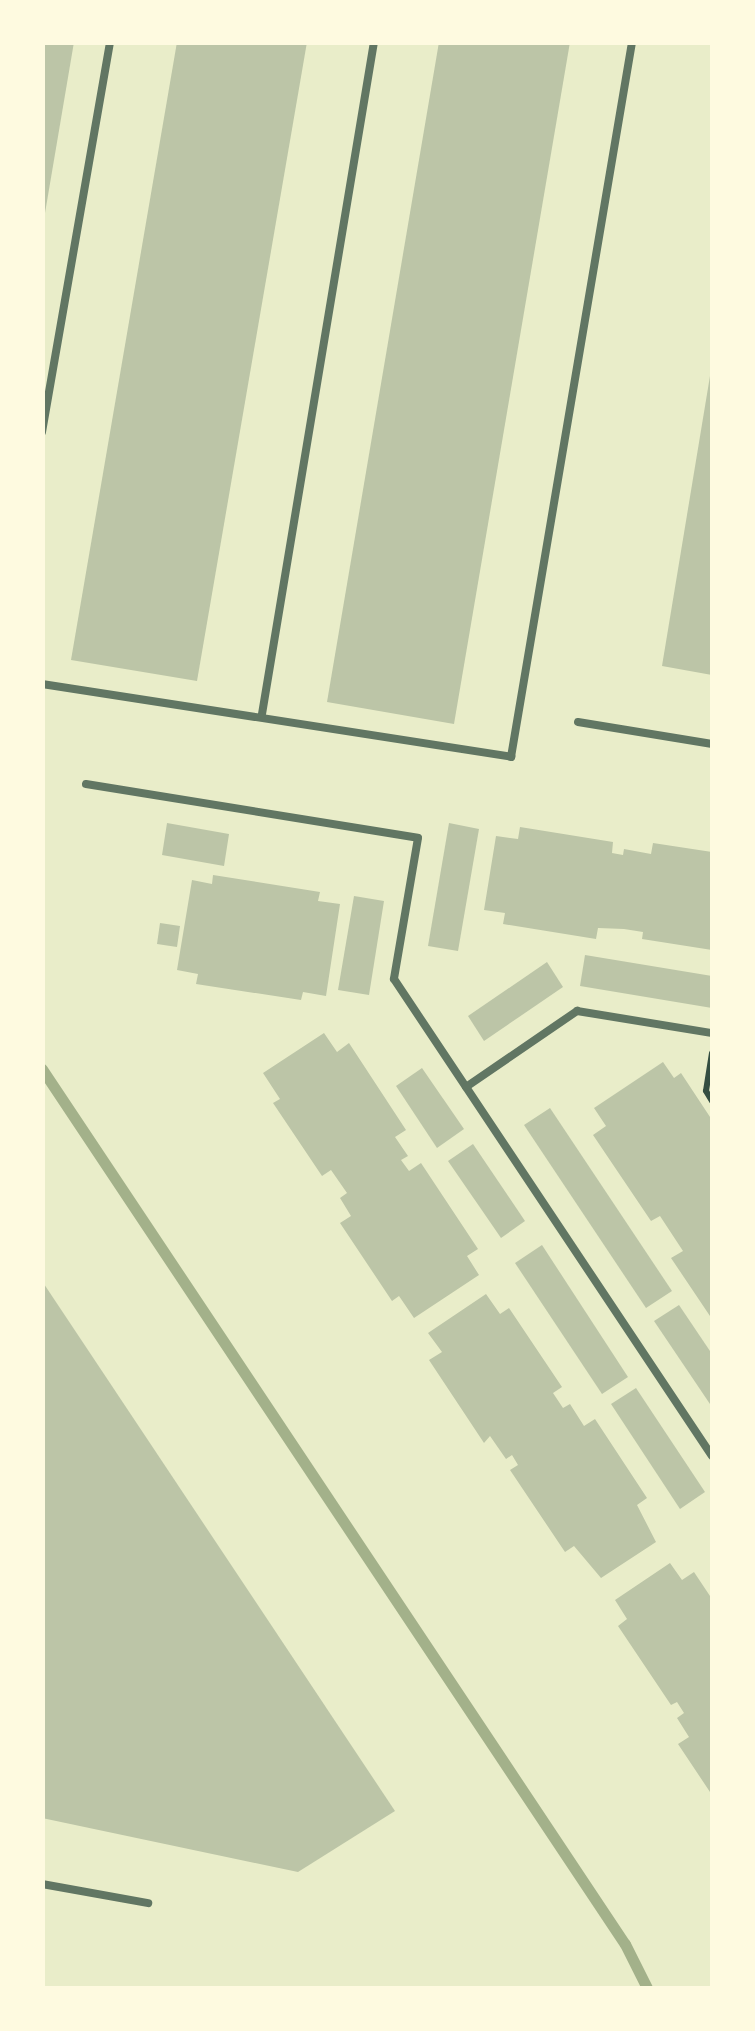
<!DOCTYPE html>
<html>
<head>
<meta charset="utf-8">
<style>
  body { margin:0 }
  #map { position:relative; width:755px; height:2031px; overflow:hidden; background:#e9edc9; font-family:Raleway,sans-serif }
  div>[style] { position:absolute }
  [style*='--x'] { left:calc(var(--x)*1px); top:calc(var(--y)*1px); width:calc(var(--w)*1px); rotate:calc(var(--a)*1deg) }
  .stream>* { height:11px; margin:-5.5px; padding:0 5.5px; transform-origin:5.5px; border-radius:5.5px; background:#a3b18a }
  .building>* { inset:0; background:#bcc5a7 }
  .path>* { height:6px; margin:-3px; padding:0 3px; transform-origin:3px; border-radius:3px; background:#344e41 }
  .service>* { height:8px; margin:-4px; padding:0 4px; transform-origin:4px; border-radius:4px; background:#617663 }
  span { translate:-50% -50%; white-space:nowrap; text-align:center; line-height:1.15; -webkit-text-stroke:9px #fefae0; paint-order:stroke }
  .frame { position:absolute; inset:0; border:45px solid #fefae0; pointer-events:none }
</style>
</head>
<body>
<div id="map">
  <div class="stream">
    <div style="--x:42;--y:1069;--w:1051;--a:56.33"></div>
    <div style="--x:625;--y:1944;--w:49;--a:63.4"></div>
  </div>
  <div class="building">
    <div style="clip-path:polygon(42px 42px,74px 42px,45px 213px,42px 212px)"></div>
    <div style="clip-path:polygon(177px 42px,307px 42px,197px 681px,71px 660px)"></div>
    <div style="clip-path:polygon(439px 42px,570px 42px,454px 724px,327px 702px)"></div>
    <div style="clip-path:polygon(710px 376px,712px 376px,712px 675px,662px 666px)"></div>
    <div style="clip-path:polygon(167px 823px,229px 834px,224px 866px,162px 855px)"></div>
    <div style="clip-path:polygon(449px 823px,479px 829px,458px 951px,428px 946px)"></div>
    <div style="clip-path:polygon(520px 827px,613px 842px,612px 853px,623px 855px,624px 849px,651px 854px,653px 843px,712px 852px,712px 950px,642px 939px,643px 932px,624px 929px,598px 928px,596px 939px,503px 924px,505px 913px,484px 910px,496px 836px,518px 839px)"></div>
    <div style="clip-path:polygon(213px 875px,320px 892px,318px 901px,340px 904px,326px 996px,303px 992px,301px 1000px,196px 984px,198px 974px,177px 970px,192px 880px,212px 884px)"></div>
    <div style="clip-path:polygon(354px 896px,384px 901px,369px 995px,338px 990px)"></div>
    <div style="clip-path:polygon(160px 923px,180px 926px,177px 947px,157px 944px)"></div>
    <div style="clip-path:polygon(585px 955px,712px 976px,712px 1008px,580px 986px)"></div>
    <div style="clip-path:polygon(547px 962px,563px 987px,484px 1041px,468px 1016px)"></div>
    <div style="clip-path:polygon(324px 1033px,337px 1052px,349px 1043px,406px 1130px,395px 1137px,408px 1156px,401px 1160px,409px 1171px,421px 1163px,478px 1249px,467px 1256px,479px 1275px,414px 1318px,399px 1296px,392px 1301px,340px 1223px,351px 1216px,340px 1198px,347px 1193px,331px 1170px,322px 1176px,273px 1103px,280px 1099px,263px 1073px)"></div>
    <div style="clip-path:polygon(663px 1062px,674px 1078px,681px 1073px,712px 1120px,712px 1319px,671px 1258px,683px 1251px,660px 1216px,651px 1221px,593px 1135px,606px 1126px,594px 1108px)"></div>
    <div style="clip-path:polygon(422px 1068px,464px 1129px,437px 1148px,396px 1086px)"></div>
    <div style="clip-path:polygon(550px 1108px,672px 1291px,646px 1308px,524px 1125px)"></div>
    <div style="clip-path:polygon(473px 1144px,525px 1221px,501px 1238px,448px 1161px)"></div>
    <div style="clip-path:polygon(542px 1245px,628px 1377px,602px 1394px,515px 1263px)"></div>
    <div style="clip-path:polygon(42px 1281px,395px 1811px,298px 1872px,42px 1818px)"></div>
    <div style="clip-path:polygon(486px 1294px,500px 1314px,509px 1308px,562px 1387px,553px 1393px,563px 1408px,570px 1404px,584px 1426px,595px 1419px,647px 1498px,637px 1505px,656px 1542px,601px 1578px,574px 1546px,565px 1552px,510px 1470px,518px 1465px,512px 1455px,506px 1459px,490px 1436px,484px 1443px,429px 1360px,442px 1352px,428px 1333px)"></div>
    <div style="clip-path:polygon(679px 1305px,712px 1354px,712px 1407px,654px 1321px)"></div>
    <div style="clip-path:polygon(636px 1388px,705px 1492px,680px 1509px,611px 1404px)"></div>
    <div style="clip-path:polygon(670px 1563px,682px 1580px,694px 1572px,712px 1599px,712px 1795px,678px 1744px,689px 1737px,677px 1718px,684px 1713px,677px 1702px,671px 1705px,618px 1626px,627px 1619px,615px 1600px)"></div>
  </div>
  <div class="path">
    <div style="--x:712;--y:1053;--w:38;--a:99"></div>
    <div style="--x:706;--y:1091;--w:12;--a:59"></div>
  </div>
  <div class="service">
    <div style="--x:42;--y:432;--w:396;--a:-80.1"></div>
    <div style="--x:42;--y:684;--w:475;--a:8.8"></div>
    <div style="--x:511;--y:757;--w:725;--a:-80.39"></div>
    <div style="--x:262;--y:714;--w:681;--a:-80.54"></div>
    <div style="--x:578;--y:722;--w:136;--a:9.3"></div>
    <div style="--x:86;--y:784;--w:336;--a:9.2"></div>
    <div style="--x:418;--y:838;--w:143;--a:99.7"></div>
    <div style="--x:394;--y:979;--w:573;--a:56.31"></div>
    <div style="--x:466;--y:1087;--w:135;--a:-34.4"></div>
    <div style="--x:577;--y:1011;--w:137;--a:9.3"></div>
    <div style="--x:42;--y:1884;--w:108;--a:10.2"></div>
  </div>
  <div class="frame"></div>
</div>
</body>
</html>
